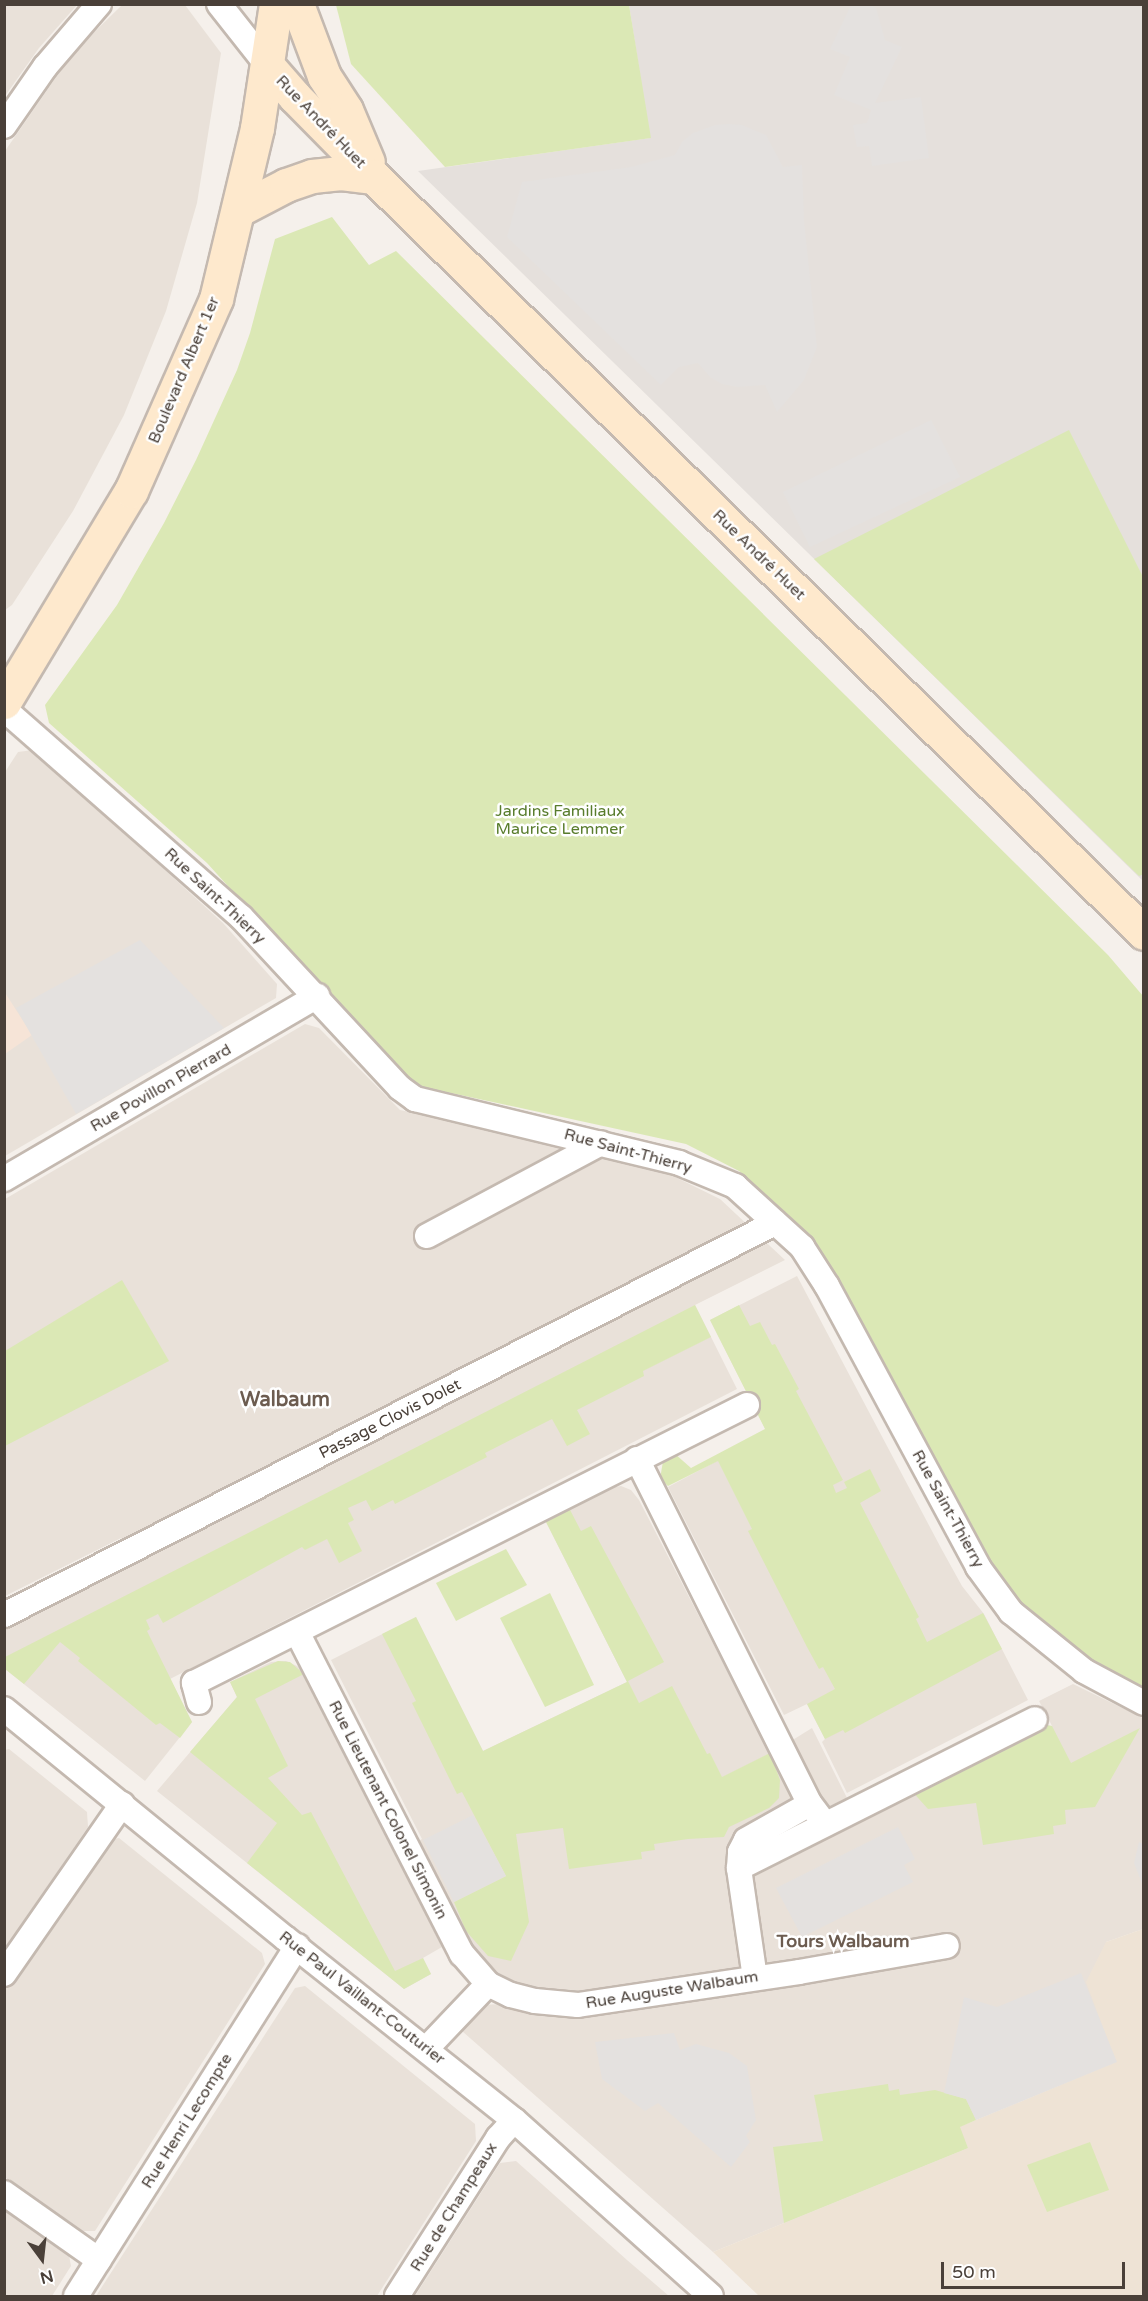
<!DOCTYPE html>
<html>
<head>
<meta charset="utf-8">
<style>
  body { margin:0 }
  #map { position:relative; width:1148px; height:2301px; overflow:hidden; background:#f5f0eb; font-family:"Varela Round",sans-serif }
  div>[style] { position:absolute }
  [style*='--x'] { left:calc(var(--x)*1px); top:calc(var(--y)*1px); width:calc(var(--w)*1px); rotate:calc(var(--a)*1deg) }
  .residential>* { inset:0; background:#e9e1d9 }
  .commercial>* { inset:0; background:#f6e4d7 }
  .industrial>* { inset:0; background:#e5e0dc }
  .education>* { inset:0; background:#eee3d5 }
  .green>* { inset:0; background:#dbe8b5 }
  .parking>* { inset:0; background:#e4e1df }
  .roads { filter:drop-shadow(2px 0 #c4b9b0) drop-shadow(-2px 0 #c4b9b0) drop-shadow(0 2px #c4b9b0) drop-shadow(0 -2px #c4b9b0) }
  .street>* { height:24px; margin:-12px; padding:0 12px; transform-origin:12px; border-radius:12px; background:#fff }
  .secondary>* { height:33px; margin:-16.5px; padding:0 16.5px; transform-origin:16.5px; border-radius:16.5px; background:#fee9cd }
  span { translate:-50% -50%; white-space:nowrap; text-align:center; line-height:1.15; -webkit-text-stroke:5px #fff; paint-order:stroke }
  .street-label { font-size:16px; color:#4a4039 }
  .park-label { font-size:16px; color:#587c2c }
  .neighbourhood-label { font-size:18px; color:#6c5c50; font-weight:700 }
  .quarter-label { font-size:20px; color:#6c5c50; font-weight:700 }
  .frame { position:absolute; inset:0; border:6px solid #4a4039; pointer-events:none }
  .north { position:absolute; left:12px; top:2229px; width:60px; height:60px; -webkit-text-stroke:4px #fff; paint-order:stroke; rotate:165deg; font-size:16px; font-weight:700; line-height:24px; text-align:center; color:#4a4039 }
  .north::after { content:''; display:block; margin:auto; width:21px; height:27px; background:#4a4039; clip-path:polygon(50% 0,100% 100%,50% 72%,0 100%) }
  .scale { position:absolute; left:941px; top:2262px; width:184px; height:27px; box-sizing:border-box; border:3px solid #4a4039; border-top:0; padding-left:8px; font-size:18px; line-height:21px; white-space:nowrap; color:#4a4039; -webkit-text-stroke:4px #fff; paint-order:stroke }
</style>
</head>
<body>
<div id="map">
  <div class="residential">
    <div style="clip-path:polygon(5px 4px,77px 5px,39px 48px,5px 96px)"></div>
    <div style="clip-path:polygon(122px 5px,185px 5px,221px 53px,197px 203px,166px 311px,124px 415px,73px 511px,12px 605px,5px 610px,5px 151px,72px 54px)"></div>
    <div style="clip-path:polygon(33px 750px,223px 923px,277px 984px,276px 998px,5px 1156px,5px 772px,18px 752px)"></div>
    <div style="clip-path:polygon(305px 1024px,319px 1028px,400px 1110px,628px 1160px,671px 1175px,720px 1199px,785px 1260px,695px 1305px,737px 1389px,170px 1679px,192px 1722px,145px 1781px,5px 1669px,5px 1618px,129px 1554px,121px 1538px,5px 1596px,5px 1199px)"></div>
    <div style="clip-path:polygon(797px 1276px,941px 1548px,962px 1586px,984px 1614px,1028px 1700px,847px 1793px,822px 1742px,825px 1739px,807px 1704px,784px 1715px,668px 1487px,768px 1434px,710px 1320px)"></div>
    <div style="clip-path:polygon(621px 1486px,631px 1490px,639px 1500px,770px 1754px,812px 1728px,856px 1816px,1040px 1724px,1052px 1726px,1039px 1701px,1073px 1684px,1143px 1718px,1143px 1929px,1106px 1942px,1117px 2062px,960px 2126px,968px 2148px,713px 2252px,462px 2031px,467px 2017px,481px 2005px,502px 2004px,410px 1846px,422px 1839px,331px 1660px,416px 1617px,483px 1751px,627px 1682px,545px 1520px,610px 1488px)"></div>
    <div style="clip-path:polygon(286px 1661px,299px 1667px,304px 1674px,442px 1947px,423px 1958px,431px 1974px,404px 1989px,157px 1791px,237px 1697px,230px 1682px,271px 1662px)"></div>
    <div style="clip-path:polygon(9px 1749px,87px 1812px,88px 1827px,5px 1948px,4px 1750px)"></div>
    <div style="clip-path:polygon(119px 1838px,262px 1953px,265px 1964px,95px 2231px,81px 2231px,5px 2177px,5px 1988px,105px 1841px)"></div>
    <div style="clip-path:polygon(305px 1986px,475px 2124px,476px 2141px,377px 2296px,96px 2296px,295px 1988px)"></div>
    <div style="clip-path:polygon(516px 2161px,627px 2260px,669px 2296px,415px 2296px,500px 2163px)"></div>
    <div style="clip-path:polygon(4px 2205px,68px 2250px,71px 2266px,52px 2296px,5px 2296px)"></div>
  </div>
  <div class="commercial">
    <div style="clip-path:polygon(4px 991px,32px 1035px,5px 1054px,4px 1054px)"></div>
  </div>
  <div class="industrial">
    <div style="clip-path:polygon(629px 5px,1143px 5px,1143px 881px,418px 171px,650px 138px)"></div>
  </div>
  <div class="education">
    <div style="clip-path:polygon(1143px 1929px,1143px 2296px,759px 2296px,713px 2252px,968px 2148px,959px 2127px,1116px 2062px,1086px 1982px,1106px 1942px)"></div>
  </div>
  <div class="green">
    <div style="clip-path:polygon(336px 5px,629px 5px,651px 138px,445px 167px,351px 64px)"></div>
    <div style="clip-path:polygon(332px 217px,369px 265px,396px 251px,1108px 955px,1143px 996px,1143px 1693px,1070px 1650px,1009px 1593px,847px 1303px,803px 1233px,739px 1171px,686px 1144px,428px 1088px,414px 1083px,383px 1057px,207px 863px,49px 723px,45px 705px,117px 605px,164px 523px,196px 460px,237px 370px,250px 333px,275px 239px)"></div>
    <div style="clip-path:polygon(1069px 430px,1143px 577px,1144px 874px,1139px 876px,814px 559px)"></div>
    <div style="clip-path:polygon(122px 1280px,169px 1361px,5px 1446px,5px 1351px)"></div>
    <div style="clip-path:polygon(695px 1305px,711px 1337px,643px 1371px,644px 1376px,577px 1410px,590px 1434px,567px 1446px,552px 1419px,485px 1453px,487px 1457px,395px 1504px,393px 1500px,372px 1511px,366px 1500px,348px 1508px,354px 1520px,348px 1523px,362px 1551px,339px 1563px,327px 1539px,305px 1550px,302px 1547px,163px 1623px,158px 1614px,146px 1620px,150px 1629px,147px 1631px,192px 1722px,180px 1738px,160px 1723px,156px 1725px,78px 1661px,80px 1658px,60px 1642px,24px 1684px,5px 1669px,5px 1657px)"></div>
    <div style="clip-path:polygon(739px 1305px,750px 1326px,760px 1322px,772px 1345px,775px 1344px,799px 1389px,796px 1391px,843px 1480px,833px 1485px,836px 1493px,847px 1488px,844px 1482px,870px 1469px,881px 1491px,860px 1503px,919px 1617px,916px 1619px,927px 1642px,983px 1613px,1002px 1649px,845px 1733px,843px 1730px,825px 1739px,807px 1704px,835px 1689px,823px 1667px,819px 1669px,807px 1647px,748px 1531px,752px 1529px,718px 1461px,668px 1486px,660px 1479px,663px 1461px,674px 1453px,691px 1468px,765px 1429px,710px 1320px)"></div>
    <div style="clip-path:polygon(569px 1508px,581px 1531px,591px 1526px,664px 1662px,628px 1681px,639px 1703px,672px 1686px,707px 1754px,710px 1753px,722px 1777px,770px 1753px,780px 1780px,779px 1798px,769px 1808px,729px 1827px,724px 1837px,688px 1839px,654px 1844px,655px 1850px,641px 1852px,642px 1859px,569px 1869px,563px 1828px,516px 1834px,529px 1922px,511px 1961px,488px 1956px,466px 1931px,454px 1902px,506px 1876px,462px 1792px,457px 1794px,412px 1703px,416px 1701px,382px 1634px,416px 1617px,483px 1751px,627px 1682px,545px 1520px)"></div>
    <div style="clip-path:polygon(506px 1549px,527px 1585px,456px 1621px,436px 1583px)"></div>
    <div style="clip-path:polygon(550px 1593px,594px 1685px,545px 1707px,500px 1618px)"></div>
    <div style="clip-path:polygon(278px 1661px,290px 1662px,304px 1674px,255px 1699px,288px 1766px,268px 1778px,302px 1815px,311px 1812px,395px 1971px,423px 1958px,431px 1974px,404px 1989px,247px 1863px,277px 1823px,190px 1752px,237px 1697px,230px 1682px)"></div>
    <div style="clip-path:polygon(1040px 1724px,1052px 1726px,1071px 1763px,1140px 1728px,1095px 1807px,1065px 1810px,1066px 1824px,1053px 1826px,1054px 1834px,983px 1845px,976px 1803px,928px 1809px,910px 1789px)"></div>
    <div style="clip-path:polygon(888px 2084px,889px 2091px,899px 2089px,900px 2095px,935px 2090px,966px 2099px,976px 2120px,960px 2127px,968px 2148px,784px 2223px,773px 2147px,823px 2141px,814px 2095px)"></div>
    <div style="clip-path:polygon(1090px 2142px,1109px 2190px,1047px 2212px,1027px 2165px)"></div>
  </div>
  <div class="parking">
    <div style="clip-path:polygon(851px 5px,870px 5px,876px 8px,885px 40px,902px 47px,875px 103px,921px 97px,929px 158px,872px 166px,869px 146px,857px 147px,853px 125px,867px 123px,871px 110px,834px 95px,850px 57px,830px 49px)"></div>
    <div style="clip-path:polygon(728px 124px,742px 125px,766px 135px,783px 167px,802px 165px,804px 220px,817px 347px,804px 380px,777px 412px,765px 385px,738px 387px,722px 384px,710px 377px,698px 363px,679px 367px,661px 385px,507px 237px,522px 182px,631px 167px,675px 155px,682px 142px,693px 133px,715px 125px)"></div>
    <div style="clip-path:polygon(931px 420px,960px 477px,810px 547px,783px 492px)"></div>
    <div style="clip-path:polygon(140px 940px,224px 1028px,76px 1114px,16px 1008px)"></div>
    <div style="clip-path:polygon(473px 1815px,506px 1876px,454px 1902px,423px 1840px)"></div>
    <div style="clip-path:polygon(898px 1827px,915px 1859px,904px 1865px,913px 1882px,802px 1937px,776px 1888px)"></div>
    <div style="clip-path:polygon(1139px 1842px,1143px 1844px,1143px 1886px,1134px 1863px)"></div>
    <div style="clip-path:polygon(1081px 1973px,1117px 2062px,976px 2120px,966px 2099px,944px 2093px,964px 1997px,997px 2007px)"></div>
    <div style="clip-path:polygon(674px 2033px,680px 2050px,696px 2044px,729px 2053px,747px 2066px,756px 2120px,746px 2136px,750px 2142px,731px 2167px,658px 2103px,645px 2111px,602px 2079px,595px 2042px)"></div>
  </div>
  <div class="roads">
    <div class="street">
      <div style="--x:219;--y:4;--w:79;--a:51.7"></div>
      <div style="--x:4;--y:126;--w:72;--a:-55.2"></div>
      <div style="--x:45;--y:67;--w:83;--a:-49.4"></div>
      <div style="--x:4;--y:709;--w:315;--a:41.3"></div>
      <div style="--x:241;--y:917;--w:233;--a:47.1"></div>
      <div style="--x:400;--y:1088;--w:19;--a:36"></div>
      <div style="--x:415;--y:1099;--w:272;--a:13.6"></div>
      <div style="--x:679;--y:1163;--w:61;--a:22.3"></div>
      <div style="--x:735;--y:1186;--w:91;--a:42.3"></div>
      <div style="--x:802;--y:1247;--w:46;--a:57.3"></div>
      <div style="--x:827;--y:1286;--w:319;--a:61.7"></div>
      <div style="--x:978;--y:1567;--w:56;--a:53.7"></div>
      <div style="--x:1011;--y:1612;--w:94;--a:38.9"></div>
      <div style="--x:1084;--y:1671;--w:68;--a:28.1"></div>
      <div style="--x:4;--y:1179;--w:363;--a:-30.3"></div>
      <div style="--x:427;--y:1236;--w:197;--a:-28.1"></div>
      <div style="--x:637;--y:1459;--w:386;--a:63.4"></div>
      <div style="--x:810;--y:1804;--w:25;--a:53"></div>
      <div style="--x:4;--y:1615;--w:865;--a:-26.95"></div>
      <div style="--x:297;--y:1632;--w:362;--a:62.9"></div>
      <div style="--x:462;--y:1954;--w:40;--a:49"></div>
      <div style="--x:199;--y:1702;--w:20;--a:-105"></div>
      <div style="--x:194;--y:1683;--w:619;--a:-26.69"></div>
      <div style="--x:4;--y:1709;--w:362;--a:39.2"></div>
      <div style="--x:285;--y:1938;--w:293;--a:38.5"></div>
      <div style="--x:514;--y:2120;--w:264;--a:41.8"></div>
      <div style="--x:739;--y:1868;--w:331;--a:-26.7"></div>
      <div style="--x:4;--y:1974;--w:207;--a:-55.2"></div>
      <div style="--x:755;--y:1978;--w:111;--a:-98.3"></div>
      <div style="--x:739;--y:1868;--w:16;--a:-86"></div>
      <div style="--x:740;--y:1852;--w:13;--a:-63"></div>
      <div style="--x:746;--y:1840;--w:73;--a:-29.4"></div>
      <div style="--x:427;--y:2048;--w:88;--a:-46.4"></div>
      <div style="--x:488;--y:1984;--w:25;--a:26"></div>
      <div style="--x:511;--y:1995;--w:25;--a:14"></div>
      <div style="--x:535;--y:2001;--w:43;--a:5.3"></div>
      <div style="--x:578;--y:2005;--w:223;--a:-8.5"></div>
      <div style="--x:799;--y:1972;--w:150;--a:-10"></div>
      <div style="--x:4;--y:2193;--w:116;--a:35.2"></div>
      <div style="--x:76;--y:2296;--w:414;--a:-57.7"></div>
      <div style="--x:397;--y:2296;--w:188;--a:-57.4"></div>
      <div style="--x:498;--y:2138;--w:24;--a:-48"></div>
    </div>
    <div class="secondary">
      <div style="--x:297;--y:4;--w:77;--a:69.4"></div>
      <div style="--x:324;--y:76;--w:40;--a:57.1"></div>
      <div style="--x:346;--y:110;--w:56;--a:67.1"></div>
      <div style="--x:268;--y:66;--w:41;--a:48.9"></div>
      <div style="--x:295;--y:97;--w:112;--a:45.4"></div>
      <div style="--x:374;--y:177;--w:1079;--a:44.47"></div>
      <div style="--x:238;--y:210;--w:54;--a:-27.5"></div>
      <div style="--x:286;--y:185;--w:28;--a:-19"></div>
      <div style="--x:312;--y:176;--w:29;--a:-6"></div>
      <div style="--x:341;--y:173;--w:33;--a:7"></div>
      <div style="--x:4;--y:702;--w:246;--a:-59"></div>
      <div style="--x:131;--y:491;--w:210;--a:-66.1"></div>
      <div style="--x:216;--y:299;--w:176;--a:-76.5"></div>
      <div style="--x:257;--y:128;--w:125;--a:-81.3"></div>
    </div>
  </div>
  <div class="street-label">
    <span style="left:321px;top:122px;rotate:46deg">Rue André Huet</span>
    <span style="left:184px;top:370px;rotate:-67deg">Boulevard Albert 1er</span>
    <span style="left:759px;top:555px;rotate:44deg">Rue André Huet</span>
    <span style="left:215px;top:896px;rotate:43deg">Rue Saint-Thierry</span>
    <span style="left:161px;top:1088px;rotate:-30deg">Rue Povillon Pierrard</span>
    <span style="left:628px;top:1151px;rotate:15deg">Rue Saint-Thierry</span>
    <span style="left:390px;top:1419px;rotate:-27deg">Passage Clovis Dolet</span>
    <span style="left:948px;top:1509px;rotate:61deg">Rue Saint-Thierry</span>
    <span style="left:388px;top:1810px;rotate:63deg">Rue Lieutenant Colonel Simonin</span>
    <span style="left:672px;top:1990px;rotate:-9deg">Rue Auguste Walbaum</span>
    <span style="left:362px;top:1998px;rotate:38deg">Rue Paul Vaillant-Couturier</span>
    <span style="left:187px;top:2121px;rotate:-58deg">Rue Henri Lecompte</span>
    <span style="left:454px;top:2207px;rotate:-58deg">Rue de Champeaux</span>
  </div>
  <div class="park-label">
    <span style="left:560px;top:820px">Jardins Familiaux<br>Maurice Lemmer</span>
  </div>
  <div class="neighbourhood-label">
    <span style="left:843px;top:1941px">Tours Walbaum</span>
  </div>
  <div class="quarter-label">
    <span style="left:285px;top:1400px">Walbaum</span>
  </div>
  <div class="frame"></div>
  <div class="north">N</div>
  <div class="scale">50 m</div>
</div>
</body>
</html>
